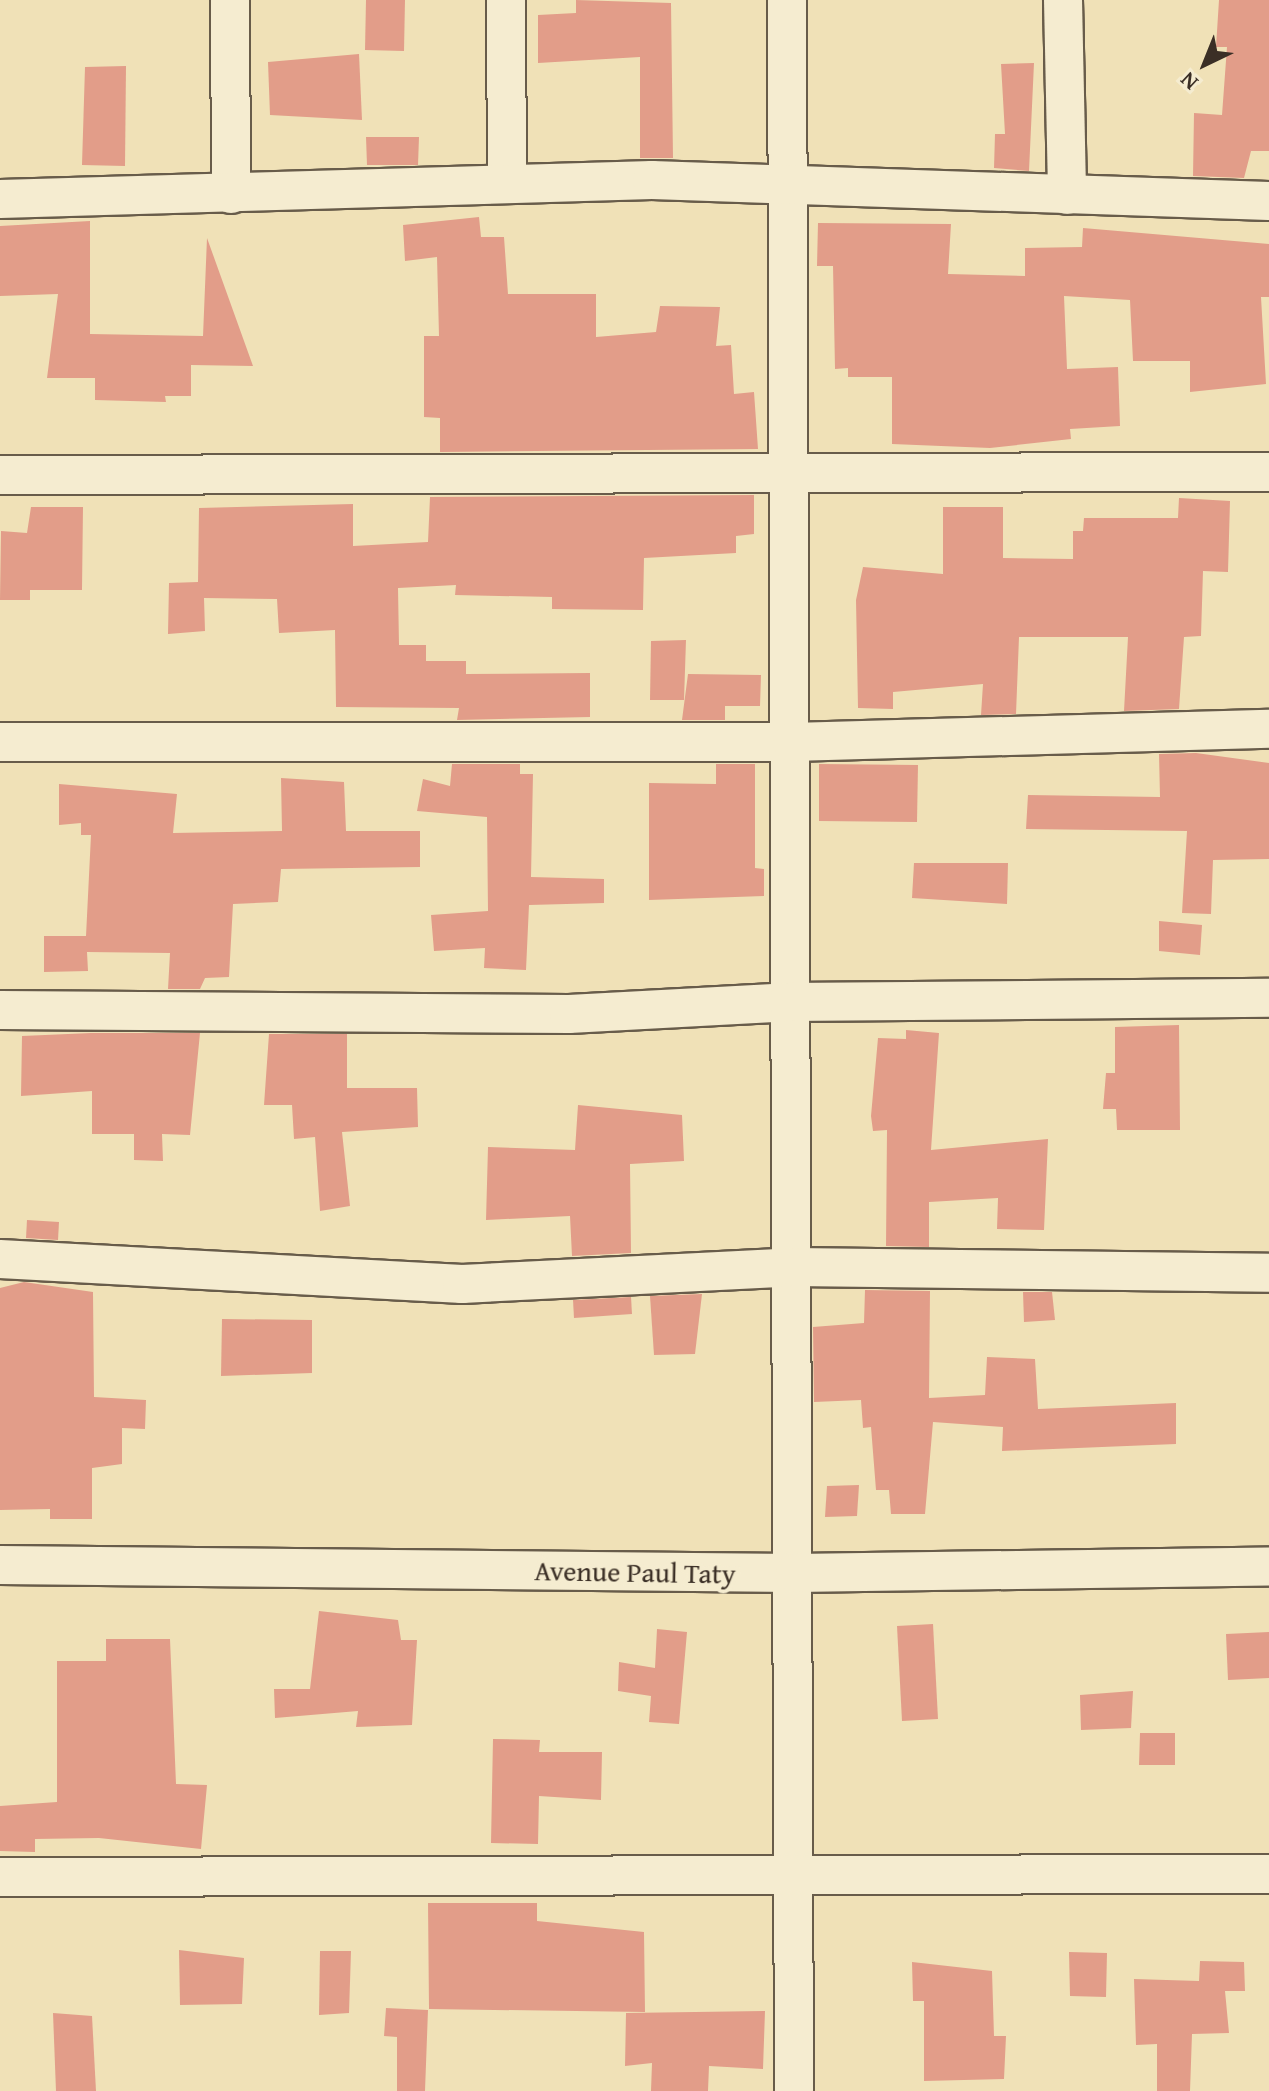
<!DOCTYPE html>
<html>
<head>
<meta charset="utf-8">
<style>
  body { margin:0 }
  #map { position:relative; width:1269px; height:2091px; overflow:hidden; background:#f0e1b7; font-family:"Gentium Book Plus",serif }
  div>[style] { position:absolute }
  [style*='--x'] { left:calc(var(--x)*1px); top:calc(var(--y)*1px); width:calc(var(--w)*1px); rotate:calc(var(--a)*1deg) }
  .building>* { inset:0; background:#e29d89 }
  .roads { filter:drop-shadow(2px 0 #685c4a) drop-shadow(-2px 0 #685c4a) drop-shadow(0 2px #685c4a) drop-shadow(0 -2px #685c4a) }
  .street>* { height:38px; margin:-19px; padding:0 19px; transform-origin:19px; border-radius:19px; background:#f5ecd0 }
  span { translate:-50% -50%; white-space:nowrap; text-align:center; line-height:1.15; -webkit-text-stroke:8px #f5ecd0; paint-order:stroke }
  .street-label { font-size:28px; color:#3b2f26 }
  .north { position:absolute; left:1165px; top:24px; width:80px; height:80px; -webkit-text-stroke:6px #f5ecd0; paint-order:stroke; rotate:223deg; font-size:22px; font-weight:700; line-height:32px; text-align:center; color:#3b2f26 }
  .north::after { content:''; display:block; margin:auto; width:28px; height:36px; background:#3b2f26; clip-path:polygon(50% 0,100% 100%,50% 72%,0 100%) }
</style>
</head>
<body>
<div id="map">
  <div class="building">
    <div style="clip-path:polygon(366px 0,405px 0,404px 51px,365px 50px)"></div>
    <div style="clip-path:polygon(576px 0,671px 3px,673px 158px,640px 158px,640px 57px,538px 63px,538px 15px,576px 13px)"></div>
    <div style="clip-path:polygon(1219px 0,1269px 0,1269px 151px,1251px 151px,1244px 178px,1193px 176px,1194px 113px,1222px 115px,1227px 47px,1216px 47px)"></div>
    <div style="clip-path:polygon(359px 54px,362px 120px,270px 115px,268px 62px)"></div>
    <div style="clip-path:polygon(1034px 63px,1029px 171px,994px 168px,995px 134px,1005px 134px,1001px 64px)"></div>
    <div style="clip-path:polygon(126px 66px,125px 166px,82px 165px,85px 67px)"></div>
    <div style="clip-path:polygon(366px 137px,419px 137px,418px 165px,367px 165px)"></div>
    <div style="clip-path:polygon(479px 217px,481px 237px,504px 237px,508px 294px,596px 294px,596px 337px,656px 332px,660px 306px,720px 307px,716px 346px,731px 345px,734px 394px,754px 392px,758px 449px,440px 452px,440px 418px,424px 417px,424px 336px,439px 336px,437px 257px,405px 261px,403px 225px)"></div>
    <div style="clip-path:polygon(90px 221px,90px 334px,203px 336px,207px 238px,253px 366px,191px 365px,191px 396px,165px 396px,166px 402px,95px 400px,95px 378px,47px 378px,58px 294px,0 296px,0 226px)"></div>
    <div style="clip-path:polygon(818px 223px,951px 224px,948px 274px,1025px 276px,1025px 248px,1082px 247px,1083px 228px,1269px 244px,1269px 297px,1261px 297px,1266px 384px,1190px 392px,1190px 361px,1133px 361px,1130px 300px,1064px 296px,1067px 369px,1118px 367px,1120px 426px,1070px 429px,1071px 439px,990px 448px,892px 444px,892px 377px,848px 377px,848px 368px,835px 369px,833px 266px,817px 266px)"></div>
    <div style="clip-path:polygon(754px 495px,754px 534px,736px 536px,736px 553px,644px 558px,643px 610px,552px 609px,552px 597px,455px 595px,456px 585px,398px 588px,399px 645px,426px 645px,426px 661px,466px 661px,466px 674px,590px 673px,590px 717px,457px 720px,459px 708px,336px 707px,335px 630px,279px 633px,277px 599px,204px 598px,205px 631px,168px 634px,169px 583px,198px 582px,199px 508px,353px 504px,353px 546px,428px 542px,430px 497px)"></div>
    <div style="clip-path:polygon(1179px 498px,1230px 501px,1228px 572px,1203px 571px,1201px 636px,1184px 637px,1179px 709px,1124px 711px,1128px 637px,1019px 637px,1016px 714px,981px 715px,983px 684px,893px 692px,893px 709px,858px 708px,856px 600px,863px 567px,943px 574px,943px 507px,1003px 507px,1003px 558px,1073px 559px,1073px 531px,1083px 531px,1084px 518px,1178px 518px)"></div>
    <div style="clip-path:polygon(31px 507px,83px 507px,82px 590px,30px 590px,30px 600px,0 600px,1px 531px,27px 533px)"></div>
    <div style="clip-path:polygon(686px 640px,684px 700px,650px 700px,651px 641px)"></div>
    <div style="clip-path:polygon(688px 674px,761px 675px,760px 706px,725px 706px,725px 720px,682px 720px)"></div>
    <div style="clip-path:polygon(1196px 753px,1269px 763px,1269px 859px,1213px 860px,1211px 914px,1182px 913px,1187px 831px,1026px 829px,1028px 795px,1160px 797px,1159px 754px)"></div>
    <div style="clip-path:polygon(452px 764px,520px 764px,520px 774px,533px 774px,531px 877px,604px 879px,604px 903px,529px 905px,526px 970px,484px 968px,485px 948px,434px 951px,431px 915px,488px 911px,487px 817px,417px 811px,423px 779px,450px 786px)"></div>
    <div style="clip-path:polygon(716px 764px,755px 764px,755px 868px,764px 869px,764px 896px,649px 900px,649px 783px,716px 784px)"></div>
    <div style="clip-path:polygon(819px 764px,918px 765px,917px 822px,819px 821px)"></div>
    <div style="clip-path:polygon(281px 778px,344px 782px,346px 831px,420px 831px,420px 867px,281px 869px,278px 902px,233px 904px,229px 977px,205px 978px,200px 989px,168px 989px,170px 953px,87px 952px,88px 971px,44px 972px,44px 936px,86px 936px,91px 835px,81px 835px,81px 823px,59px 825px,59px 784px,177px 794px,173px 833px,282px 831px)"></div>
    <div style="clip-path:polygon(914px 863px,1008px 863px,1007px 904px,912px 898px)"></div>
    <div style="clip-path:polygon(1159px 921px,1202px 925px,1200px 955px,1159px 951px)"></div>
    <div style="clip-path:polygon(1179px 1025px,1180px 1130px,1117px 1130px,1116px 1109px,1103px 1109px,1106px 1073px,1115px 1073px,1115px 1027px)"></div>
    <div style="clip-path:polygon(906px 1030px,939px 1033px,931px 1150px,1048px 1139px,1044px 1230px,997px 1229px,998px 1198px,929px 1202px,929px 1247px,886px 1246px,887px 1130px,873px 1131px,871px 1116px,878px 1038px,906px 1039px)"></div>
    <div style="clip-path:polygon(91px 1033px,200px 1033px,190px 1135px,162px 1134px,163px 1161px,134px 1160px,134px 1134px,92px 1134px,92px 1091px,21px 1096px,22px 1036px)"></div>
    <div style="clip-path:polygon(269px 1034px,347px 1034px,347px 1088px,417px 1088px,418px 1127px,342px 1132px,350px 1206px,320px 1211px,315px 1137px,294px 1139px,292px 1105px,264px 1105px)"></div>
    <div style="clip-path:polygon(578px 1105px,682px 1115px,684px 1161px,630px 1164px,631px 1253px,572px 1256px,570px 1216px,486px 1220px,488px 1147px,575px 1150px)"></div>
    <div style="clip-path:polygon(27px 1220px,59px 1222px,58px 1240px,26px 1238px)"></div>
    <div style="clip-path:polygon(24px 1282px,93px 1292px,94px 1397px,146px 1400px,145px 1429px,122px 1428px,122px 1464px,92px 1468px,92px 1519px,50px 1519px,50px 1509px,0 1510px,0 1288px)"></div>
    <div style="clip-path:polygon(865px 1290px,930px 1291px,929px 1398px,985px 1395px,987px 1357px,1035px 1359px,1038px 1409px,1176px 1403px,1176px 1444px,1002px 1451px,1003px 1427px,933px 1422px,925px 1514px,891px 1514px,889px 1490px,876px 1490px,871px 1427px,863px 1428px,861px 1400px,814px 1402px,813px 1327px,864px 1323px)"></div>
    <div style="clip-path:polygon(1023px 1292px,1052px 1292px,1055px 1320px,1024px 1322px)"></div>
    <div style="clip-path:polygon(702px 1294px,695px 1354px,654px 1355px,650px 1296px)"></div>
    <div style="clip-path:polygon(631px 1297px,632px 1314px,574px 1318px,573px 1300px)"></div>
    <div style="clip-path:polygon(222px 1319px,312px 1320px,312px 1373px,221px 1376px)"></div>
    <div style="clip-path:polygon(859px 1485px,857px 1516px,825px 1517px,827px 1486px)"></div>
    <div style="clip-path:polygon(319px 1611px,398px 1620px,401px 1640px,417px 1640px,412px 1725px,356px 1727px,358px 1711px,275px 1718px,274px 1689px,310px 1689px)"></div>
    <div style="clip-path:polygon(933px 1624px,938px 1719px,902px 1721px,897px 1626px)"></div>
    <div style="clip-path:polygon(657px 1629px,687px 1632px,679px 1724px,649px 1722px,651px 1696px,618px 1691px,619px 1662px,655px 1668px)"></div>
    <div style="clip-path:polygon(1269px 1632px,1269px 1678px,1228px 1680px,1226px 1634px)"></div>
    <div style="clip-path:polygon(106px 1639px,170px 1639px,176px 1784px,207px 1785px,201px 1849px,99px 1838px,35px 1839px,35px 1852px,0 1851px,0 1806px,57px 1802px,57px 1661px,106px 1661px)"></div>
    <div style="clip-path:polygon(1133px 1691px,1131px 1728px,1081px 1730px,1080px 1695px)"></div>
    <div style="clip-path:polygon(1140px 1733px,1175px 1733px,1175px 1765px,1139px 1765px)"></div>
    <div style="clip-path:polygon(493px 1739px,540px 1740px,539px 1752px,602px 1752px,601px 1800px,539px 1796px,538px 1844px,491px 1843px)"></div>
    <div style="clip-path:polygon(428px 1903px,537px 1903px,537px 1921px,644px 1932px,645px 2012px,429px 2009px)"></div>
    <div style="clip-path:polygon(179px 1950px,244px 1958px,242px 2004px,180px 2005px)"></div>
    <div style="clip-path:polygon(320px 1951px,351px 1951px,349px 2013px,319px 2015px)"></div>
    <div style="clip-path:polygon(1069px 1952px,1107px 1953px,1106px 1997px,1070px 1996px)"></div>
    <div style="clip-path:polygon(1200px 1961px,1244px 1962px,1245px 1991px,1225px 1991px,1229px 2033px,1192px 2034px,1190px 2091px,1157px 2091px,1157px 2044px,1136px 2045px,1134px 1979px,1199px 1981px)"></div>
    <div style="clip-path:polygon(912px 1962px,992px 1971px,994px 2036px,1006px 2036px,1004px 2079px,924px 2081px,924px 2001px,913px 2001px)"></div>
    <div style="clip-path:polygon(386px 2008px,428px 2010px,425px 2091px,397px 2091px,397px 2037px,384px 2036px)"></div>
    <div style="clip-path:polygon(765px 2011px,763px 2069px,709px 2066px,708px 2091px,651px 2091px,652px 2063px,625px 2066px,626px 2013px)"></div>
    <div style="clip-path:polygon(53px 2013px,92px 2016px,96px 2091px,56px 2091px)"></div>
  </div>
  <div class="roads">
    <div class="street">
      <div style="--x:230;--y:0;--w:194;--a:89.7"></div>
      <div style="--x:506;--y:0;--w:183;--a:89.7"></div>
      <div style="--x:787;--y:0;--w:2091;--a:89.81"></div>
      <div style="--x:1063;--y:0;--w:195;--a:88.8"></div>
      <div style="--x:0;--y:199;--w:652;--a:-1.67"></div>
      <div style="--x:652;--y:180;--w:617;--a:1.95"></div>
      <div style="--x:0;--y:475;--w:1269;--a:-0.14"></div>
      <div style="--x:0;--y:742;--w:792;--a:0"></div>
      <div style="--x:792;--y:742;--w:477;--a:-1.6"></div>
      <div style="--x:0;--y:1010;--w:569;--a:0.4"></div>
      <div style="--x:569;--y:1014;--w:219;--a:-3.1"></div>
      <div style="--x:788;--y:1002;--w:481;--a:-0.5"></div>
      <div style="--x:0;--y:1259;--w:463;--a:3.1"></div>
      <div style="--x:462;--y:1284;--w:332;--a:-2.9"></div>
      <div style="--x:794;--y:1267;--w:475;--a:0.7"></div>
      <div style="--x:0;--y:1565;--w:795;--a:0.58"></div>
      <div style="--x:795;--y:1573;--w:474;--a:-0.8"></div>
      <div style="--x:0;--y:1877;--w:1269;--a:-0.14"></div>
    </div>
  </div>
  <div class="street-label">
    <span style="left:635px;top:1572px;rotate:1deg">Avenue Paul Taty</span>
  </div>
  <div class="north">N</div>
</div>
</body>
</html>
